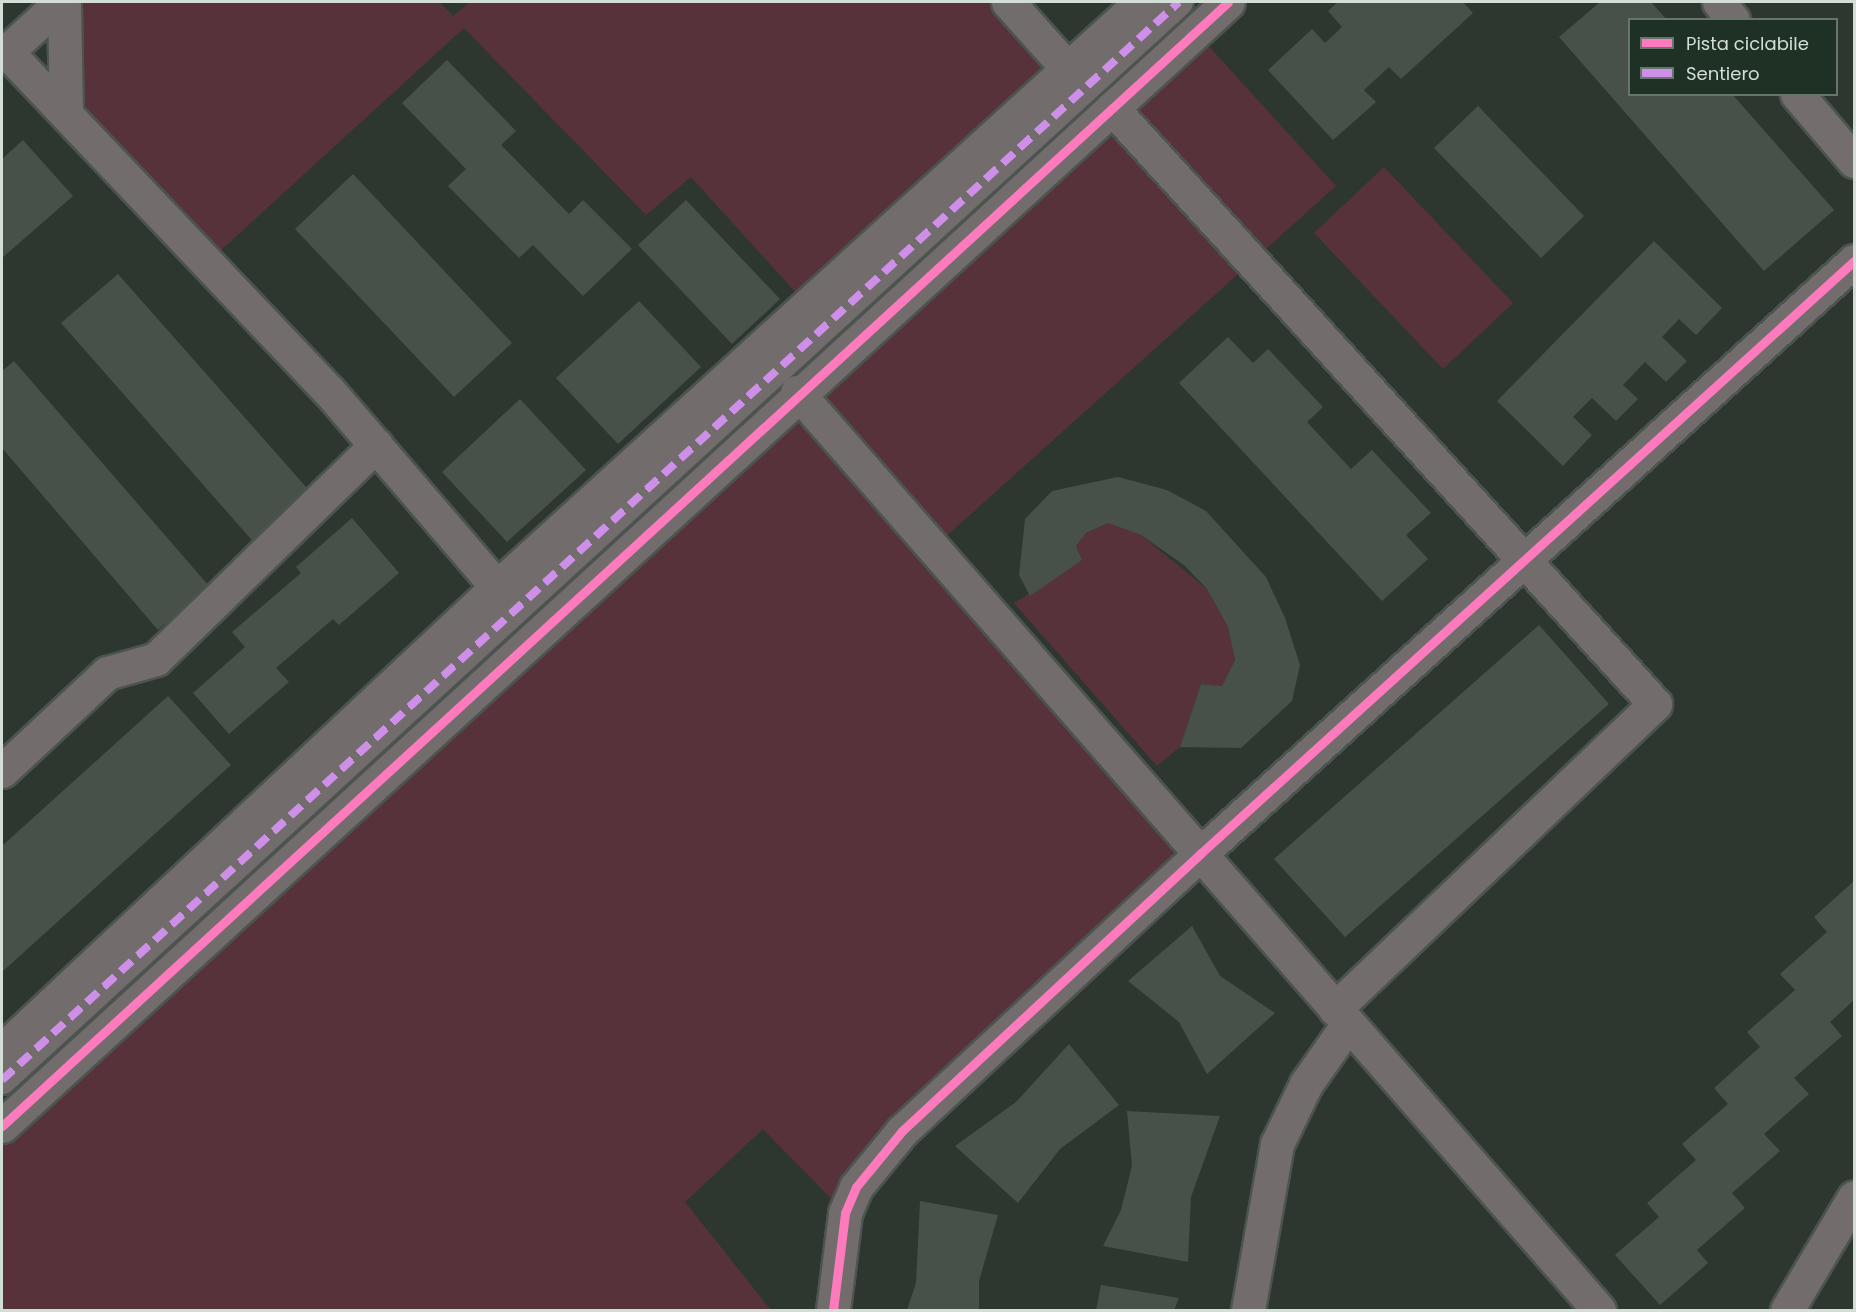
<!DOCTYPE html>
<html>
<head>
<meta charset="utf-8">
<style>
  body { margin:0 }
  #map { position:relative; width:1856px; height:1312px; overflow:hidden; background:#2d3730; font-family:Poppins,sans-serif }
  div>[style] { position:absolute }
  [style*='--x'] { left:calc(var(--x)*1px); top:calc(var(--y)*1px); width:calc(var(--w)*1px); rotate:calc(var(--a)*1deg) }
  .green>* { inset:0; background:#58323b }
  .building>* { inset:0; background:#475049 }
  .roads { filter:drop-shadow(2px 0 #4c544f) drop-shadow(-2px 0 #4c544f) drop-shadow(0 2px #4c544f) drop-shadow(0 -2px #4c544f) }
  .pedestrian>* { height:27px; margin:-13.5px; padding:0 13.5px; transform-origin:13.5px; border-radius:13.5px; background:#726d6c }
  .minor>* { height:33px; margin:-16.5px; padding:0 16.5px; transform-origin:16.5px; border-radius:16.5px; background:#726d6c }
  .secondary>* { height:33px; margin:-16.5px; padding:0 16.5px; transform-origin:16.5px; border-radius:16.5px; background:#736e6d }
  .quiet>* { height:8px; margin-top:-4px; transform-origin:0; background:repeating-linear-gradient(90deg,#ce8fe9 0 15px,transparent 0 23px) }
  .cycleway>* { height:9px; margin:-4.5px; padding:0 4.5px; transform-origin:4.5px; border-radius:4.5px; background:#fd7abc }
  span { translate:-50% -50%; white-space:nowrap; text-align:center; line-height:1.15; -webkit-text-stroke:4.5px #1f3025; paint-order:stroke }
  .frame { position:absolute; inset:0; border:3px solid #d3ded7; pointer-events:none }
  .legend { position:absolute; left:1628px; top:18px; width:210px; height:78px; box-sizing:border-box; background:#1f3025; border:2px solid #67766c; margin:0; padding:8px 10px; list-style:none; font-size:18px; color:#d3ded7 }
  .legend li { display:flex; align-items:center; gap:12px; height:30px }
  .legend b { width:30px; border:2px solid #67766c }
</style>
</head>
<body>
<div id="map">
  <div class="green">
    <div style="clip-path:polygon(64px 2px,440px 2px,453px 16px,470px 2px,1008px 2px,1068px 69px,807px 305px,691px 177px,646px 215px,464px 28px,207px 263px,66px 114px)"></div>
    <div style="clip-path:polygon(1195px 31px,1336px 186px,933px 548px,1200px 854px,902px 1131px,845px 1213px,763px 1129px,685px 1202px,771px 1310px,2px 1310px,2px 1126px)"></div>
    <div style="clip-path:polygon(1384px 167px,1513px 303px,1443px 369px,1314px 233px)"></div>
    <div style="clip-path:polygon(1108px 523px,1141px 535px,1207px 589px,1228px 627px,1235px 660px,1222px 686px,1201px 684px,1180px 747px,1157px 766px,1014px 603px,1082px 560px,1076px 546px,1086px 533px)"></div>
  </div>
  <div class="building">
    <div style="clip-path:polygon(1338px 2px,1463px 2px,1473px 13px,1401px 79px,1389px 67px,1364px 90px,1376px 102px,1333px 140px,1268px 70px,1312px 29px,1325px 43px,1342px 27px,1328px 11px)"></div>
    <div style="clip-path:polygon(1600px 2px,1651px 2px,1667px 20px,1630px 20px,1630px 94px,1732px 94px,1834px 210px,1764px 271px,1559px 37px)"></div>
    <div style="clip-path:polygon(447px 60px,516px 131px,501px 145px,569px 214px,583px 200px,632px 249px,583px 296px,533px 245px,519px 258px,448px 186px,466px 169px,402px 103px)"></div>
    <div style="clip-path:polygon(1478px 106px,1584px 216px,1541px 258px,1434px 148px)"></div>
    <div style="clip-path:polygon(23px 140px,73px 196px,2px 258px,2px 159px)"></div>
    <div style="clip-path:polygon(353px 174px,512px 343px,454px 397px,295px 229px)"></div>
    <div style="clip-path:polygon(686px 200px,780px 299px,732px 344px,638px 245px)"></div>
    <div style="clip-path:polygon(1654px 241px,1722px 308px,1696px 335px,1679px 319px,1662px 337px,1687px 361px,1666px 382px,1645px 362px,1623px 385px,1638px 399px,1616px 421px,1592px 398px,1573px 417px,1592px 435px,1563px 466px,1497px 401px)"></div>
    <div style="clip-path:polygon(118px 274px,314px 496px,257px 546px,61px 323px)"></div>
    <div style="clip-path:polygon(639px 301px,701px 367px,618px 444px,556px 378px)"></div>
    <div style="clip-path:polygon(1228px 337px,1253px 363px,1268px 349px,1323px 407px,1307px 422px,1351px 469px,1372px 450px,1431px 513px,1406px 535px,1428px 559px,1382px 601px,1179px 383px)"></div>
    <div style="clip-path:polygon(14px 361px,209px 586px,158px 630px,2px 448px,2px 371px)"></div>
    <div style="clip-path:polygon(520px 399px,586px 470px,507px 542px,442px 472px)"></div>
    <div style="clip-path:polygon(1118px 477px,1167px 490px,1206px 511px,1266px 577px,1285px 618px,1300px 665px,1292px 701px,1241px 748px,1180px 747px,1201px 684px,1222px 686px,1235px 660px,1228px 627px,1207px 589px,1185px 566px,1141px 535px,1108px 523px,1086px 533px,1076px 546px,1082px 560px,1030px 596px,1019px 575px,1025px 519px,1052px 491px)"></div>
    <div style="clip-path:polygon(352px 518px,399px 573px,339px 625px,333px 619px,276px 668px,289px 682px,229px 734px,193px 693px,245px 647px,232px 632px,301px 573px,296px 567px)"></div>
    <div style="clip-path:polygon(1539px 625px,1609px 704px,1345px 937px,1274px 859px)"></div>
    <div style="clip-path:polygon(168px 696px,231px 765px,2px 972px,2px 846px)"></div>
    <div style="clip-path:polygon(1854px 881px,1854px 1000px,1830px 1022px,1842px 1036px,1794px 1078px,1809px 1094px,1764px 1134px,1780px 1151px,1732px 1193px,1745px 1208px,1697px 1250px,1708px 1263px,1660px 1305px,1615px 1255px,1659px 1217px,1647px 1203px,1696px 1160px,1682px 1144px,1728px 1104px,1714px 1088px,1760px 1047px,1747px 1032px,1795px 990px,1780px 974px,1827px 932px,1814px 917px)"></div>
    <div style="clip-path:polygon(1192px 926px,1220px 976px,1275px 1013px,1207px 1074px,1179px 1022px,1128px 981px)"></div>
    <div style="clip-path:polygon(1069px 1044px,1119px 1105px,1060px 1149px,1018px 1203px,955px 1146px,1016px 1102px)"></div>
    <div style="clip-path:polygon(1127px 1111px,1220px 1116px,1191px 1197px,1188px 1262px,1103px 1246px,1121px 1210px,1132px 1166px)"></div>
    <div style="clip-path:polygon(920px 1201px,998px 1215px,979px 1281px,979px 1310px,907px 1310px,916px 1283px)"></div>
    <div style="clip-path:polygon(1101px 1285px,1179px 1298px,1174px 1310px,1096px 1310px)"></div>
  </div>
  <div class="roads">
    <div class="pedestrian">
      <div style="--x:2;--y:1080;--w:1596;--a:-42.49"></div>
    </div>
    <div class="minor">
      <div style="--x:64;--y:2;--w:112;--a:89"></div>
      <div style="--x:1008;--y:2;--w:90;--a:48.2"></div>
      <div style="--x:6;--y:51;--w:469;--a:46.5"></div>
      <div style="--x:329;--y:391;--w:258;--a:49.4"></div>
      <div style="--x:2;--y:56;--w:80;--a:-42.5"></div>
      <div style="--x:1112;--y:108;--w:806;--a:47.66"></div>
      <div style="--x:1655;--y:704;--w:442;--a:136.4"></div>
      <div style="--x:797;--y:392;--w:1219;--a:48.86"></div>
      <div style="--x:2;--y:771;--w:144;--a:-43"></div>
      <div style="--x:107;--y:673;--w:51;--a:-15.9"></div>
      <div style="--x:156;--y:659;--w:307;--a:-44.2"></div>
      <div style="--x:2;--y:1050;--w:678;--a:-43.09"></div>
      <div style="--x:497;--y:587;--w:870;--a:-42.25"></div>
      <div style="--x:2;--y:1126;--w:1663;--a:-42.51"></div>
      <div style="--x:833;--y:1310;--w:98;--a:-82.9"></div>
      <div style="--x:845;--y:1213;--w:28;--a:-67"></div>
      <div style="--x:856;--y:1187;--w:72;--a:-50.6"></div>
      <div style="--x:902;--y:1131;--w:407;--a:-42.9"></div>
      <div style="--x:1200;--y:854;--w:883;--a:-42.2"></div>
      <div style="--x:1248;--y:1310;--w:169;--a:-80.1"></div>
      <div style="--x:1277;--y:1144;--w:67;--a:-64.2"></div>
      <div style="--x:1306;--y:1084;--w:73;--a:-55"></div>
      <div style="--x:1787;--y:1310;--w:131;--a:-59.3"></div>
    </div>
    <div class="secondary">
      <div style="--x:1719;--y:2;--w:23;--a:52"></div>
      <div style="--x:1797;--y:94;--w:88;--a:49.6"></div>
    </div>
  </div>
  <div class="quiet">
    <div style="--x:2;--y:1080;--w:1596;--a:-42.49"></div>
  </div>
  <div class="cycleway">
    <div style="--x:2;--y:1126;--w:1663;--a:-42.51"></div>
    <div style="--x:833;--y:1310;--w:98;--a:-82.9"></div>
    <div style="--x:845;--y:1213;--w:28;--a:-67"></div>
    <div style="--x:856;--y:1187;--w:72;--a:-50.6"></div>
    <div style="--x:902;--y:1131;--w:407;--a:-42.9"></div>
    <div style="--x:1200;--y:854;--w:883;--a:-42.2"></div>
  </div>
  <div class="frame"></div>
  <ul class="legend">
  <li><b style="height:8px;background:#fd7abc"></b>Pista ciclabile</li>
  <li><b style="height:8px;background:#ce8fe9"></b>Sentiero</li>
  </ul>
</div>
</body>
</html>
